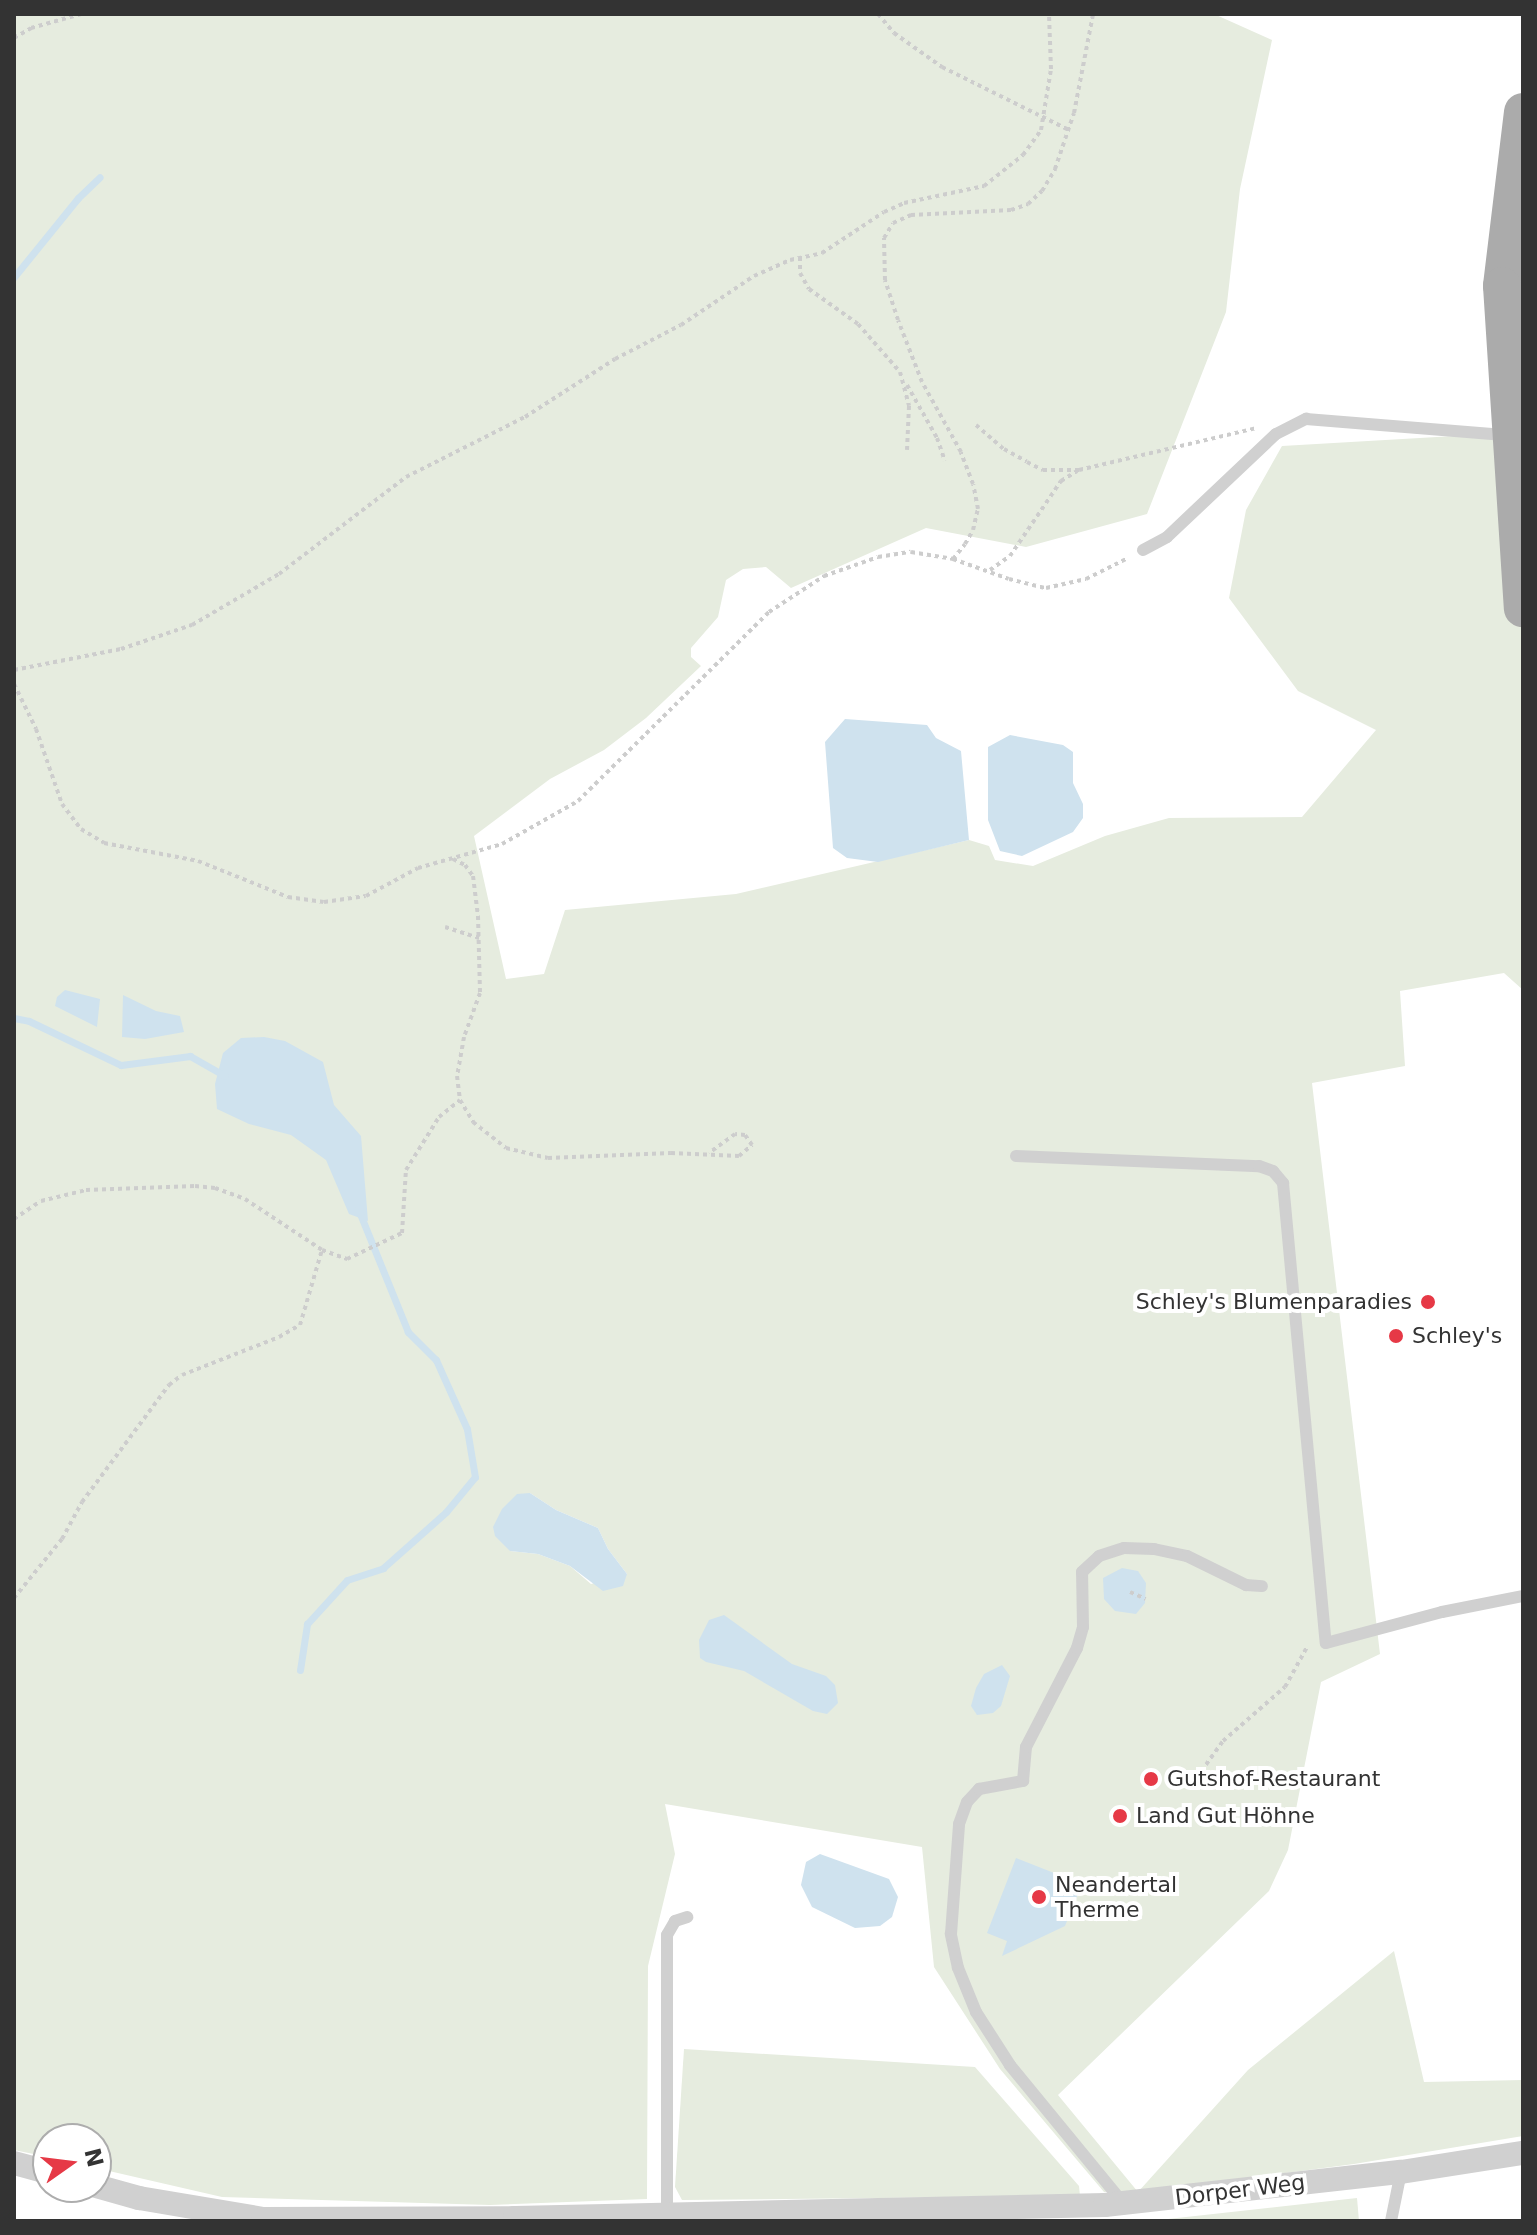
<!DOCTYPE html>
<html>
<head>
<meta charset="utf-8">
<style>
  body { margin:0 }
  #map { position:relative; width:1537px; height:2235px; overflow:hidden; background:#fff; font-family:"DejaVu Sans",sans-serif }
  div>[style] { position:absolute }
  [style*='--x'] { left:calc(var(--x)*1px); top:calc(var(--y)*1px); width:calc(var(--w)*1px); rotate:calc(var(--a)*1deg) }
  .green>* { inset:0; background:#e6ecdf }
  .water>* { inset:0; background:#cfe2ee }
  .stream>* { height:7px; margin:-3.5px; padding:0 3.5px; transform-origin:3.5px; border-radius:3.5px; background:#cfe2ee }
  .path>* { height:4px; margin-top:-2px; transform-origin:0; background:repeating-linear-gradient(90deg,#cdcdcd 0 4px,transparent 0 8px) }
  .lane>* { height:12px; margin:-6px; padding:0 6px; transform-origin:6px; border-radius:6px; background:#d0d0d0 }
  .street>* { height:24px; margin:-12px; padding:0 12px; transform-origin:12px; border-radius:12px; background:#d0d0d0 }
  .primary>* { height:38px; margin:-19px; padding:0 19px; transform-origin:19px; border-radius:19px; background:#ababab }
  .dots>* { width:22px; height:22px; translate:-50% -50%; box-sizing:border-box; border:4px solid #fff; border-radius:50% }
  span { translate:-50% -50%; white-space:nowrap; text-align:center; line-height:1.15; -webkit-text-stroke:8px #fff; paint-order:stroke }
  .poi-label { font-size:22px; color:#333 }
  .right { translate:-100% -50%; text-align:right }
  .left { translate:0 -50%; text-align:left }
  .street-label { font-size:22px; color:#333 }
  .frame { position:absolute; inset:0; border:16px solid #333; pointer-events:none }
  .north { position:absolute; left:32px; top:2123px; width:80px; height:80px; box-sizing:border-box; background:#fff; border:2px solid #adadad; border-radius:50%; rotate:76deg; font-size:22px; font-weight:700; line-height:32px; text-align:center; color:#333 }
  .north::after { content:''; display:block; margin:auto; width:28px; height:36px; background:#e63946; clip-path:polygon(50% 0,100% 100%,50% 72%,0 100%) }
</style>
</head>
<body>
<div id="map">
  <div class="green">
    <div style="clip-path:polygon(evenodd,14px 14px,1214px 14px,1272px 40px,1240px 189px,1226px 312px,1147px 514px,1026px 547px,926px 528px,791px 588px,766px 567px,743px 569px,726px 580px,718px 617px,691px 648px,691px 657px,701px 666px,646px 718px,604px 750px,550px 779px,474px 836px,506px 979px,544px 974px,565px 910px,736px 894px,969px 840px,989px 846px,995px 860px,1033px 866px,1105px 836px,1169px 818px,1302px 817px,1376px 730px,1298px 691px,1229px 598px,1246px 510px,1282px 446px,1523px 432px,1523px 990px,1504px 973px,1400px 991px,1405px 1066px,1312px 1083px,1380px 1654px,1321px 1682px,1288px 1850px,1269px 1891px,1058px 2095px,1138px 2192px,1248px 2070px,1394px 1951px,1424px 2082px,1523px 2080px,1523px 2136px,1354px 2164px,1138px 2192px,1104px 2192px,1000px 2069px,934px 1967px,922px 1847px,665px 1804px,675px 1854px,648px 1966px,647px 2199px,490px 2205px,222px 2197px,96px 2168px,96px 2139px,48px 2139px,48px 2157px,14px 2150px,14px 14px,530px 1493px,556px 1510px,598px 1528px,608px 1549px,627px 1574px,591px 1584px,570px 1566px,538px 1554px,510px 1551px,530px 1493px)"></div>
    <div style="clip-path:polygon(684px 2049px,975px 2067px,1079px 2186px,1080px 2196px,682px 2200px,675px 2187px)"></div>
    <div style="clip-path:polygon(1357px 2198px,1359px 2221px,1150px 2221px)"></div>
  </div>
  <div class="water">
    <div style="clip-path:polygon(845px 719px,927px 725px,936px 738px,961px 751px,969px 840px,878px 862px,847px 858px,833px 848px,825px 742px)"></div>
    <div style="clip-path:polygon(1010px 735px,1063px 745px,1073px 752px,1073px 783px,1083px 804px,1083px 818px,1073px 832px,1022px 856px,1000px 851px,988px 820px,988px 747px)"></div>
    <div style="clip-path:polygon(65px 990px,100px 999px,97px 1027px,55px 1006px,57px 997px)"></div>
    <div style="clip-path:polygon(123px 995px,156px 1011px,180px 1016px,184px 1032px,145px 1039px,122px 1037px)"></div>
    <div style="clip-path:polygon(264px 1037px,285px 1041px,323px 1062px,334px 1105px,361px 1136px,368px 1221px,349px 1214px,326px 1160px,291px 1135px,249px 1124px,217px 1109px,215px 1084px,223px 1053px,241px 1038px)"></div>
    <div style="clip-path:polygon(530px 1493px,556px 1510px,598px 1528px,608px 1549px,627px 1574px,623px 1586px,603px 1591px,570px 1566px,538px 1554px,510px 1551px,495px 1536px,493px 1527px,502px 1509px,517px 1494px)"></div>
    <div style="clip-path:polygon(1122px 1568px,1138px 1571px,1146px 1583px,1145px 1603px,1136px 1614px,1115px 1611px,1104px 1599px,1103px 1578px)"></div>
    <div style="clip-path:polygon(724px 1615px,792px 1664px,826px 1676px,835px 1685px,838px 1703px,827px 1714px,813px 1711px,744px 1671px,706px 1662px,700px 1658px,699px 1640px,709px 1620px)"></div>
    <div style="clip-path:polygon(1002px 1665px,1010px 1676px,1001px 1706px,993px 1713px,977px 1715px,971px 1706px,976px 1688px,984px 1674px)"></div>
    <div style="clip-path:polygon(820px 1854px,889px 1879px,898px 1897px,892px 1917px,880px 1926px,855px 1928px,812px 1907px,801px 1885px,806px 1862px)"></div>
    <div style="clip-path:polygon(1016px 1858px,1082px 1884px,1065px 1926px,1002px 1956px,1007px 1941px,987px 1933px)"></div>
  </div>
  <div class="stream">
    <div style="--x:14;--y:277;--w:102;--a:-51"></div>
    <div style="--x:78;--y:198;--w:30;--a:-44"></div>
    <div style="--x:14;--y:1018;--w:15;--a:11"></div>
    <div style="--x:29;--y:1021;--w:102;--a:25.6"></div>
    <div style="--x:121;--y:1065;--w:70;--a:-7.4"></div>
    <div style="--x:190;--y:1056;--w:40;--a:29.7"></div>
    <div style="--x:300;--y:1670;--w:47;--a:-81.3"></div>
    <div style="--x:307;--y:1624;--w:59;--a:-47.7"></div>
    <div style="--x:347;--y:1580;--w:38;--a:-18"></div>
    <div style="--x:383;--y:1568;--w:84;--a:-41.6"></div>
    <div style="--x:446;--y:1512;--w:45;--a:-50.4"></div>
    <div style="--x:475;--y:1477;--w:49;--a:-99.5"></div>
    <div style="--x:467;--y:1429;--w:76;--a:-114.2"></div>
    <div style="--x:436;--y:1360;--w:40;--a:-135"></div>
    <div style="--x:408;--y:1332;--w:133;--a:-112.1"></div>
  </div>
  <div class="path">
    <div style="--x:878;--y:14;--w:25;--a:50"></div>
    <div style="--x:894;--y:33;--w:59;--a:35.3"></div>
    <div style="--x:942;--y:67;--w:142;--a:26.4"></div>
    <div style="--x:14;--y:38;--w:20;--a:-30"></div>
    <div style="--x:31;--y:28;--w:52;--a:-15.6"></div>
    <div style="--x:800;--y:257;--w:16;--a:90"></div>
    <div style="--x:800;--y:273;--w:18;--a:61"></div>
    <div style="--x:809;--y:289;--w:60;--a:35.5"></div>
    <div style="--x:858;--y:324;--w:64;--a:48.8"></div>
    <div style="--x:900;--y:372;--w:35;--a:75"></div>
    <div style="--x:909;--y:406;--w:44;--a:92.6"></div>
    <div style="--x:907;--y:385;--w:61;--a:60.5"></div>
    <div style="--x:937;--y:438;--w:24;--a:71"></div>
    <div style="--x:976;--y:425;--w:37;--a:41"></div>
    <div style="--x:1004;--y:449;--w:26;--a:29"></div>
    <div style="--x:1027;--y:462;--w:18;--a:27"></div>
    <div style="--x:1043;--y:470;--w:36;--a:0"></div>
    <div style="--x:1079;--y:470;--w:183;--a:-13.3"></div>
    <div style="--x:953;--y:559;--w:59;--a:19.7"></div>
    <div style="--x:1009;--y:579;--w:38;--a:14"></div>
    <div style="--x:1046;--y:588;--w:41;--a:-12.7"></div>
    <div style="--x:1086;--y:579;--w:47;--a:-26.6"></div>
    <div style="--x:990;--y:570;--w:24;--a:-35"></div>
    <div style="--x:1010;--y:556;--w:91;--a:-55.8"></div>
    <div style="--x:1061;--y:481;--w:19;--a:-32"></div>
    <div style="--x:14;--y:670;--w:109;--a:-11.1"></div>
    <div style="--x:121;--y:649;--w:75;--a:-18.7"></div>
    <div style="--x:192;--y:625;--w:101;--a:-30.4"></div>
    <div style="--x:279;--y:574;--w:160;--a:-37.4"></div>
    <div style="--x:406;--y:477;--w:133;--a:-26.8"></div>
    <div style="--x:525;--y:417;--w:107;--a:-32.8"></div>
    <div style="--x:615;--y:359;--w:74;--a:-27.3"></div>
    <div style="--x:681;--y:325;--w:88;--a:-33.9"></div>
    <div style="--x:754;--y:276;--w:39;--a:-24"></div>
    <div style="--x:790;--y:260;--w:33;--a:-12"></div>
    <div style="--x:822;--y:253;--w:74;--a:-33.5"></div>
    <div style="--x:884;--y:212;--w:22;--a:-24"></div>
    <div style="--x:904;--y:203;--w:82;--a:-12"></div>
    <div style="--x:984;--y:186;--w:50;--a:-38.5"></div>
    <div style="--x:1023;--y:155;--w:31;--a:-54"></div>
    <div style="--x:1041;--y:130;--w:62;--a:-80.7"></div>
    <div style="--x:1051;--y:69;--w:55;--a:-92.1"></div>
    <div style="--x:14;--y:684;--w:50;--a:63.9"></div>
    <div style="--x:36;--y:729;--w:79;--a:70.9"></div>
    <div style="--x:62;--y:804;--w:31;--a:53"></div>
    <div style="--x:81;--y:829;--w:27;--a:31"></div>
    <div style="--x:104;--y:843;--w:96;--a:10.8"></div>
    <div style="--x:198;--y:861;--w:97;--a:21.8"></div>
    <div style="--x:288;--y:897;--w:36;--a:8"></div>
    <div style="--x:324;--y:902;--w:42;--a:-8.1"></div>
    <div style="--x:366;--y:896;--w:59;--a:-28.3"></div>
    <div style="--x:418;--y:868;--w:87;--a:-15.9"></div>
    <div style="--x:502;--y:844;--w:87;--a:-29.5"></div>
    <div style="--x:578;--y:801;--w:269;--a:-44.7"></div>
    <div style="--x:769;--y:612;--w:66;--a:-33.2"></div>
    <div style="--x:824;--y:576;--w:57;--a:-19.4"></div>
    <div style="--x:878;--y:557;--w:33;--a:-9"></div>
    <div style="--x:911;--y:552;--w:43;--a:9.5"></div>
    <div style="--x:953;--y:559;--w:19;--a:-51"></div>
    <div style="--x:965;--y:544;--w:16;--a:-60"></div>
    <div style="--x:973;--y:530;--w:22;--a:-77"></div>
    <div style="--x:978;--y:509;--w:25;--a:-101"></div>
    <div style="--x:973;--y:484;--w:34;--a:-111"></div>
    <div style="--x:961;--y:452;--w:80;--a:-119.1"></div>
    <div style="--x:922;--y:382;--w:66;--a:-111.2"></div>
    <div style="--x:898;--y:320;--w:42;--a:-108"></div>
    <div style="--x:885;--y:280;--w:42;--a:-91.4"></div>
    <div style="--x:884;--y:238;--w:17;--a:-59"></div>
    <div style="--x:893;--y:223;--w:20;--a:-24"></div>
    <div style="--x:911;--y:215;--w:100;--a:-2.9"></div>
    <div style="--x:1011;--y:210;--w:18;--a:-19"></div>
    <div style="--x:1028;--y:204;--w:19;--a:-43"></div>
    <div style="--x:1042;--y:191;--w:26;--a:-59"></div>
    <div style="--x:1055;--y:169;--w:59;--a:-71.3"></div>
    <div style="--x:1074;--y:113;--w:101;--a:-79.1"></div>
    <div style="--x:453;--y:859;--w:13;--a:27"></div>
    <div style="--x:465;--y:865;--w:14;--a:54"></div>
    <div style="--x:473;--y:876;--w:40;--a:82.9"></div>
    <div style="--x:478;--y:916;--w:77;--a:88.5"></div>
    <div style="--x:480;--y:993;--w:47;--a:110"></div>
    <div style="--x:464;--y:1037;--w:40;--a:100"></div>
    <div style="--x:457;--y:1076;--w:24;--a:83"></div>
    <div style="--x:460;--y:1100;--w:26;--a:59"></div>
    <div style="--x:473;--y:1122;--w:42;--a:38.2"></div>
    <div style="--x:506;--y:1148;--w:43;--a:13.4"></div>
    <div style="--x:548;--y:1158;--w:123;--a:-2.3"></div>
    <div style="--x:671;--y:1153;--w:68;--a:2.5"></div>
    <div style="--x:739;--y:1156;--w:17;--a:-40"></div>
    <div style="--x:752;--y:1145;--w:12;--a:-125"></div>
    <div style="--x:745;--y:1135;--w:10;--a:-174"></div>
    <div style="--x:735;--y:1134;--w:32;--a:144"></div>
    <div style="--x:445;--y:927;--w:36;--a:18"></div>
    <div style="--x:14;--y:1219;--w:32;--a:-34"></div>
    <div style="--x:41;--y:1201;--w:46;--a:-13.7"></div>
    <div style="--x:86;--y:1190;--w:109;--a:-2.1"></div>
    <div style="--x:195;--y:1186;--w:20;--a:6"></div>
    <div style="--x:215;--y:1188;--w:32;--a:20"></div>
    <div style="--x:245;--y:1199;--w:92;--a:33.5"></div>
    <div style="--x:322;--y:1250;--w:27;--a:20"></div>
    <div style="--x:347;--y:1259;--w:61;--a:-25.3"></div>
    <div style="--x:402;--y:1233;--w:63;--a:-86.4"></div>
    <div style="--x:406;--y:1170;--w:62;--a:-58.1"></div>
    <div style="--x:439;--y:1117;--w:27;--a:-39"></div>
    <div style="--x:1130;--y:1592;--w:17;--a:24"></div>
    <div style="--x:14;--y:1598;--w:76;--a:-50.9"></div>
    <div style="--x:62;--y:1539;--w:42;--a:-61.6"></div>
    <div style="--x:82;--y:1502;--w:146;--a:-53.4"></div>
    <div style="--x:169;--y:1385;--w:16;--a:-38"></div>
    <div style="--x:182;--y:1375;--w:104;--a:-21.4"></div>
    <div style="--x:279;--y:1337;--w:24;--a:-30"></div>
    <div style="--x:300;--y:1325;--w:78;--a:-73.7"></div>
    <div style="--x:1192;--y:1784;--w:53;--a:-54.2"></div>
    <div style="--x:1223;--y:1741;--w:82;--a:-41.1"></div>
    <div style="--x:1285;--y:1687;--w:46;--a:-61.2"></div>
  </div>
  <div class="lane">
    <div style="--x:1143;--y:550;--w:27;--a:-28"></div>
    <div style="--x:1167;--y:537;--w:150;--a:-43.4"></div>
    <div style="--x:1276;--y:434;--w:34;--a:-27"></div>
    <div style="--x:1306;--y:419;--w:202;--a:4.6"></div>
    <div style="--x:1016;--y:1156;--w:243;--a:2.4"></div>
    <div style="--x:1259;--y:1166;--w:15;--a:20"></div>
    <div style="--x:1273;--y:1171;--w:16;--a:50"></div>
    <div style="--x:1283;--y:1183;--w:462;--a:84.7"></div>
    <div style="--x:1326;--y:1643;--w:120;--a:-15"></div>
    <div style="--x:1442;--y:1612;--w:83;--a:-11.2"></div>
    <div style="--x:1124;--y:2204;--w:180;--a:-129.4"></div>
    <div style="--x:1010;--y:2065;--w:63;--a:-122.7"></div>
    <div style="--x:976;--y:2012;--w:48;--a:-112.2"></div>
    <div style="--x:958;--y:1968;--w:35;--a:-102"></div>
    <div style="--x:951;--y:1934;--w:110;--a:-85.8"></div>
    <div style="--x:959;--y:1824;--w:23;--a:-70"></div>
    <div style="--x:967;--y:1802;--w:18;--a:-47"></div>
    <div style="--x:979;--y:1789;--w:45;--a:-10.3"></div>
    <div style="--x:1023;--y:1781;--w:34;--a:-85"></div>
    <div style="--x:1026;--y:1747;--w:111;--a:-62.7"></div>
    <div style="--x:1077;--y:1648;--w:22;--a:-74"></div>
    <div style="--x:1083;--y:1627;--w:55;--a:-91"></div>
    <div style="--x:1082;--y:1572;--w:23;--a:-43"></div>
    <div style="--x:1099;--y:1556;--w:26;--a:-18"></div>
    <div style="--x:1124;--y:1548;--w:30;--a:2"></div>
    <div style="--x:1154;--y:1549;--w:34;--a:12"></div>
    <div style="--x:1187;--y:1556;--w:66;--a:26.2"></div>
    <div style="--x:1246;--y:1585;--w:16;--a:4"></div>
    <div style="--x:667;--y:2215;--w:280;--a:-90"></div>
    <div style="--x:667;--y:1935;--w:16;--a:-60"></div>
    <div style="--x:675;--y:1921;--w:13;--a:-18"></div>
    <div style="--x:1391;--y:2221;--w:50;--a:-78.5"></div>
  </div>
  <div class="street">
    <div style="--x:14;--y:2163;--w:35;--a:15"></div>
    <div style="--x:96;--y:2186;--w:45;--a:15.6"></div>
    <div style="--x:139;--y:2198;--w:126;--a:9.6"></div>
    <div style="--x:263;--y:2219;--w:252;--a:-0.2"></div>
    <div style="--x:515;--y:2218;--w:590;--a:-1.26"></div>
    <div style="--x:1105;--y:2205;--w:298;--a:-6.4"></div>
    <div style="--x:1401;--y:2172;--w:123;--a:-8.9"></div>
  </div>
  <div class="primary">
    <div style="--x:1523;--y:112;--w:175;--a:96.9"></div>
    <div style="--x:1502;--y:286;--w:323;--a:86.3"></div>
  </div>
  <div class="dots">
    <div style="left:1428px;top:1302px;background:#e63946"></div>
    <div style="left:1396px;top:1336px;background:#e63946"></div>
    <div style="left:1151px;top:1779px;background:#e63946"></div>
    <div style="left:1120px;top:1816px;background:#e63946"></div>
    <div style="left:1039px;top:1897px;background:#e63946"></div>
  </div>
  <div class="poi-label">
    <span class="right" style="left:1412px;top:1302px">Schley's Blumenparadies</span>
    <span class="left" style="left:1412px;top:1336px">Schley's</span>
    <span class="left" style="left:1167px;top:1779px">Gutshof-Restaurant</span>
    <span class="left" style="left:1136px;top:1816px">Land Gut Höhne</span>
    <span class="left" style="left:1055px;top:1897px">Neandertal<br>Therme</span>
  </div>
  <div class="street-label">
    <span style="left:1240px;top:2190px;rotate:-7deg">Dorper Weg</span>
  </div>
  <div class="frame"></div>
  <div class="north">N</div>
</div>
</body>
</html>
